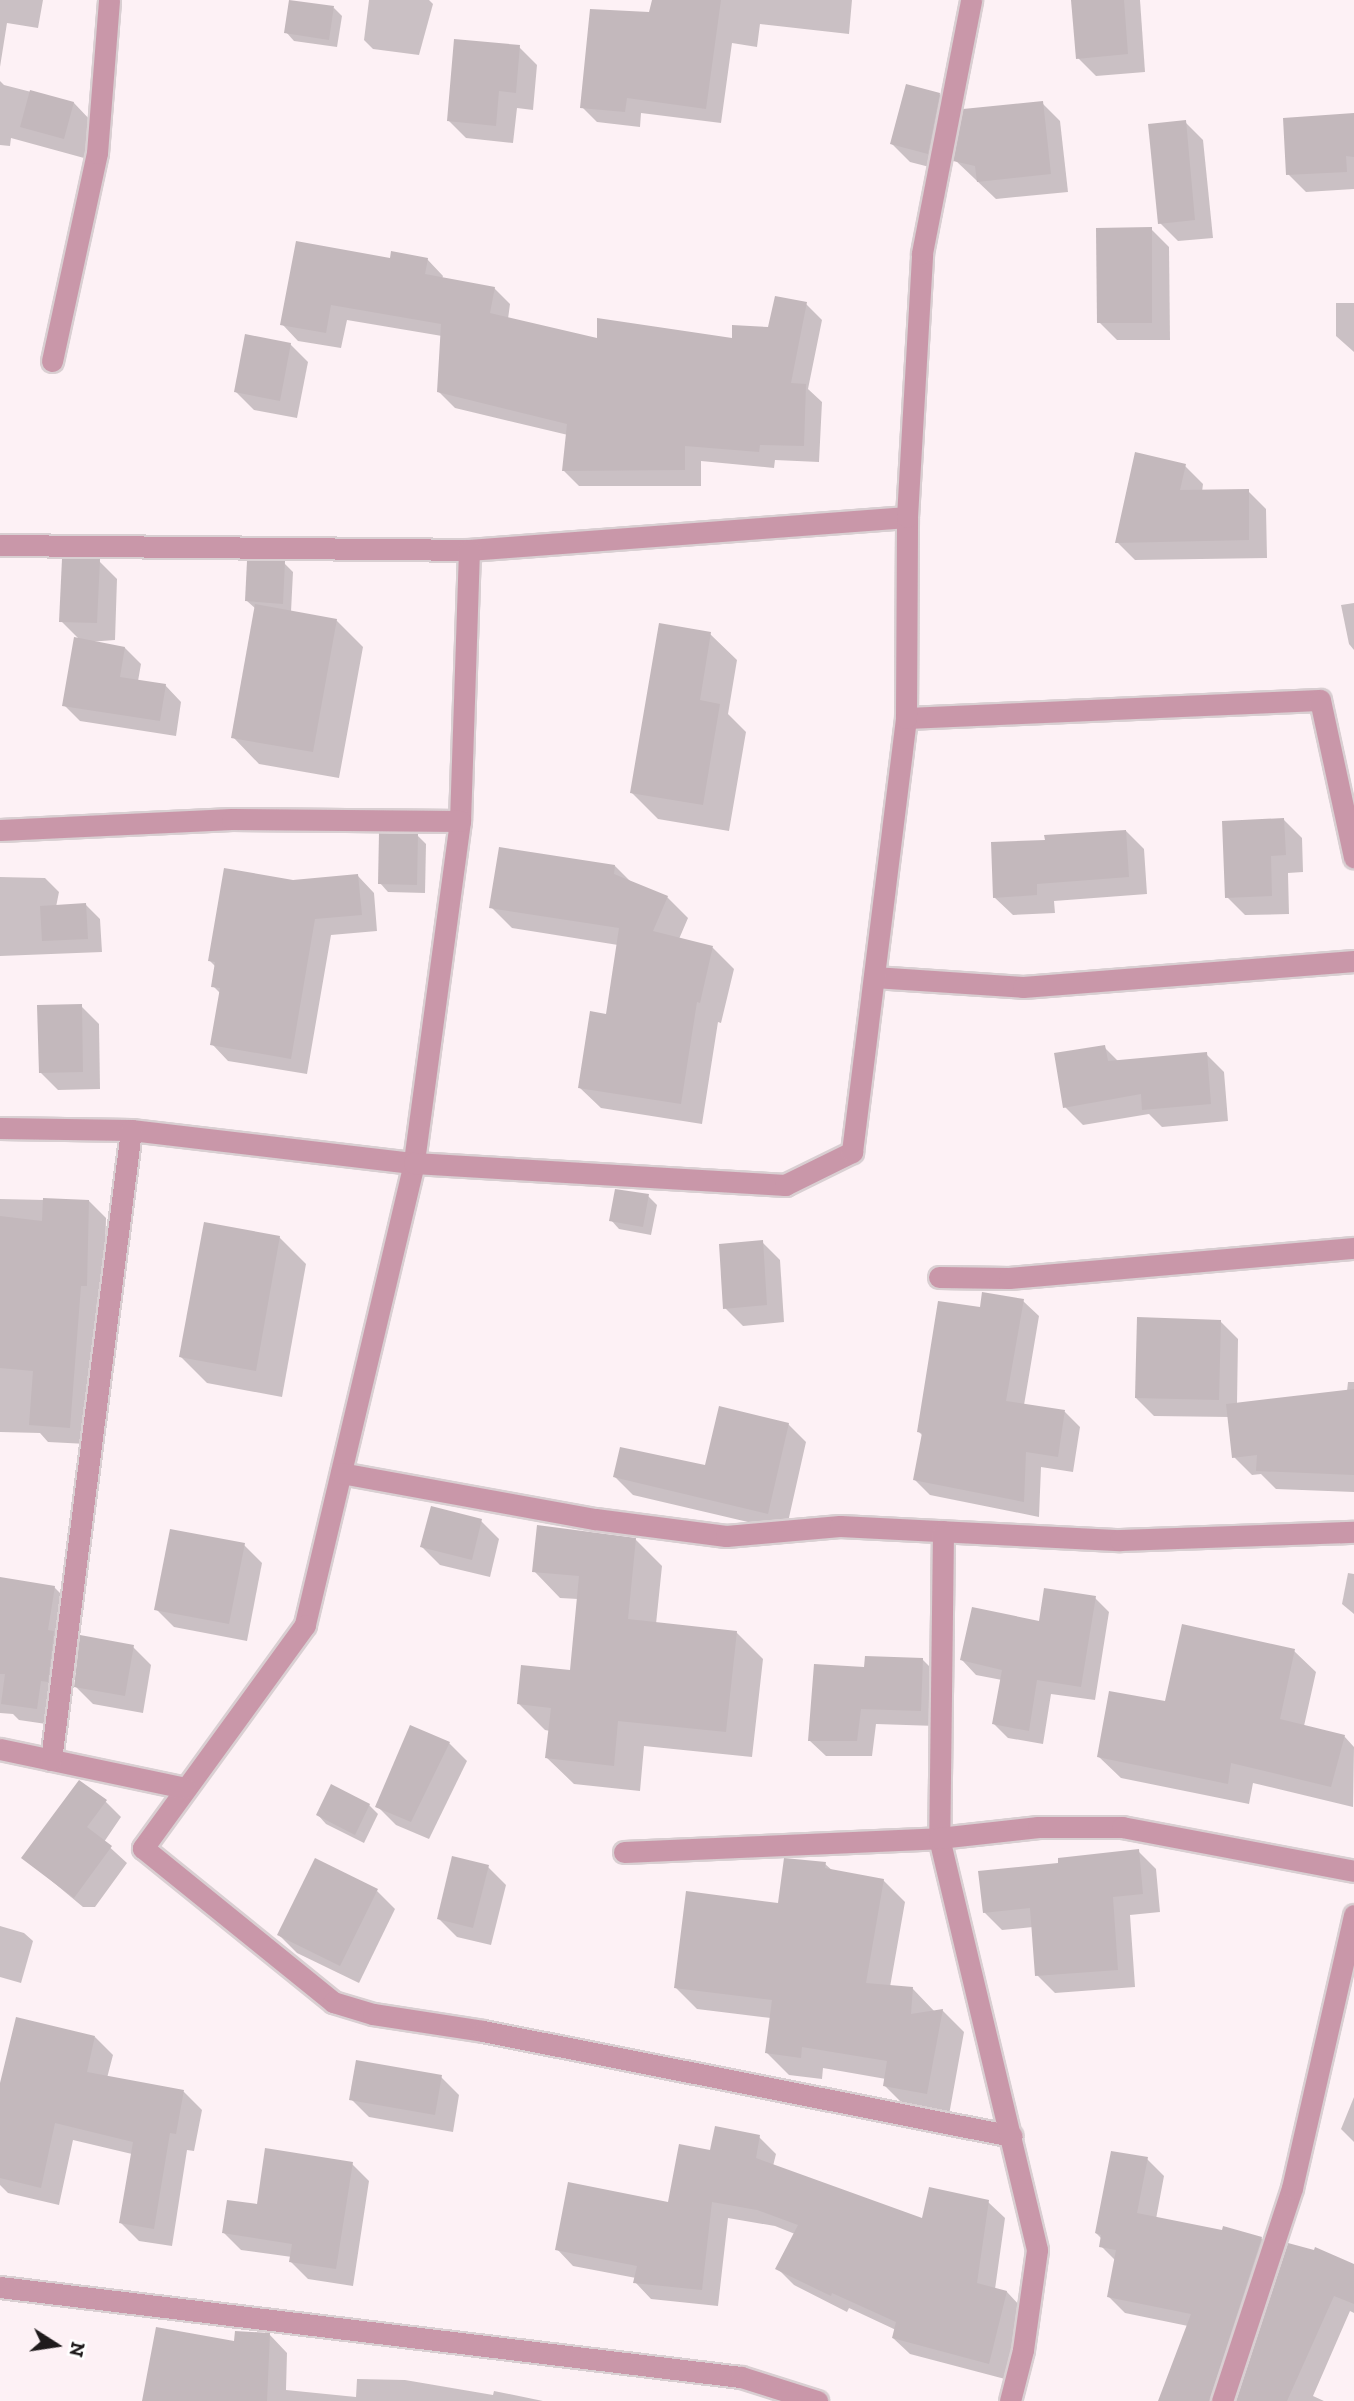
<!DOCTYPE html>
<html>
<head>
<meta charset="utf-8">
<style>
  body { margin:0 }
  #map { position:relative; width:1354px; height:2401px; overflow:hidden; background:#fdf1f5; font-family:"Zilla Slab",serif }
  div>[style] { position:absolute }
  [style*='--x'] { left:calc(var(--x)*1px); top:calc(var(--y)*1px); width:calc(var(--w)*1px); rotate:calc(var(--a)*1deg) }
  .shadow>* { inset:0; background:#0003 }
  .building>* { inset:0; background:#c3b8bc }
  .roads { filter:drop-shadow(2px 0 #d9cfd2) drop-shadow(-2px 0 #d9cfd2) drop-shadow(0 2px #d9cfd2) drop-shadow(0 -2px #d9cfd2) }
  .minor>* { height:21px; margin:-10.5px; padding:0 10.5px; transform-origin:10.5px; border-radius:10.5px; background:#c997a9 }
  span { translate:-50% -50%; white-space:nowrap; text-align:center; line-height:1.15; -webkit-text-stroke:5px #fff; paint-order:stroke }
  .north { position:absolute; left:21px; top:2310px; width:70px; height:70px; -webkit-text-stroke:5px #fff; paint-order:stroke; rotate:102deg; font-size:19px; font-weight:700; line-height:28px; text-align:center; color:#1f1b1c }
  .north::after { content:''; display:block; margin:auto; width:24px; height:32px; background:#1f1b1c; clip-path:polygon(50% 0,100% 100%,50% 72%,0 100%) }
</style>
</head>
<body>
<div id="map">
  <div class="shadow">
    <div style="clip-path:polygon(0 0,43px 0,38px 28px,7px 23px,0 67px)"></div>
    <div style="clip-path:polygon(369px 0,429px 0,433px 4px,419px 55px,373px 49px,364px 40px)"></div>
    <div style="clip-path:polygon(653px 0,852px 0,849px 34px,760px 24px,757px 47px,732px 43px,721px 123px,641px 113px,640px 127px,597px 122px,582px 107px,651px 14px)"></div>
    <div style="clip-path:polygon(1073px 0,1140px 0,1145px 72px,1096px 76px,1078px 58px)"></div>
    <div style="clip-path:polygon(334px 8px,342px 16px,337px 47px,294px 41px,286px 32px)"></div>
    <div style="clip-path:polygon(519px 47px,537px 65px,533px 110px,517px 108px,513px 143px,466px 138px,448px 120px)"></div>
    <div style="clip-path:polygon(0 81px,4px 85px,74px 103px,93px 123px,84px 158px,11px 138px,10px 146px,0 145px)"></div>
    <div style="clip-path:polygon(939px 94px,957px 113px,945px 171px,910px 162px,892px 144px)"></div>
    <div style="clip-path:polygon(1042px 103px,1060px 121px,1068px 192px,996px 199px,955px 160px)"></div>
    <div style="clip-path:polygon(1354px 115px,1354px 189px,1306px 192px,1288px 174px)"></div>
    <div style="clip-path:polygon(1185px 122px,1203px 140px,1213px 238px,1178px 241px,1160px 223px)"></div>
    <div style="clip-path:polygon(1151px 229px,1169px 247px,1170px 340px,1117px 340px,1099px 322px)"></div>
    <div style="clip-path:polygon(427px 259px,443px 276px,442px 279px,494px 288px,510px 304px,508px 319px,598px 340px,733px 340px,770px 329px,806px 304px,822px 320px,808px 389px,822px 402px,819px 462px,775px 460px,774px 468px,701px 461px,701px 486px,579px 486px,563px 470px,568px 435px,455px 408px,439px 392px,442px 336px,347px 320px,341px 348px,298px 341px,282px 324px,391px 260px)"></div>
    <div style="clip-path:polygon(1336px 303px,1354px 303px,1354px 352px,1336px 336px)"></div>
    <div style="clip-path:polygon(290px 344px,308px 362px,297px 418px,254px 410px,236px 392px)"></div>
    <div style="clip-path:polygon(1185px 466px,1203px 484px,1202px 492px,1248px 491px,1266px 509px,1267px 558px,1135px 560px,1117px 542px)"></div>
    <div style="clip-path:polygon(99px 561px,117px 579px,115px 640px,88px 642px,125px 648px,141px 664px,138px 681px,165px 685px,181px 702px,176px 736px,80px 721px,64px 705px,80px 640px,61px 621px)"></div>
    <div style="clip-path:polygon(284px 563px,293px 572px,291px 612px,336px 620px,363px 647px,339px 778px,259px 764px,233px 737px,256px 609px,247px 601px)"></div>
    <div style="clip-path:polygon(1354px 603px,1354px 650px,1349px 644px,1341px 605px)"></div>
    <div style="clip-path:polygon(710px 634px,737px 660px,728px 714px,746px 732px,729px 831px,658px 819px,632px 793px)"></div>
    <div style="clip-path:polygon(1284px 820px,1302px 838px,1303px 872px,1288px 873px,1289px 914px,1245px 915px,1227px 897px)"></div>
    <div style="clip-path:polygon(1126px 831px,1144px 849px,1147px 894px,1054px 901px,1055px 913px,1013px 915px,994px 897px)"></div>
    <div style="clip-path:polygon(418px 836px,426px 844px,425px 893px,388px 892px,380px 883px)"></div>
    <div style="clip-path:polygon(615px 866px,631px 882px,667px 897px,688px 918px,679px 939px,713px 948px,734px 969px,721px 1023px,718px 1022px,702px 1124px,601px 1108px,580px 1088px,608px 1015px,618px 945px,512px 928px,491px 907px)"></div>
    <div style="clip-path:polygon(358px 876px,374px 893px,377px 931px,331px 935px,307px 1074px,228px 1061px,212px 1044px,221px 994px,213px 986px,216px 967px,210px 961px,293px 881px)"></div>
    <div style="clip-path:polygon(0 877px,45px 878px,59px 892px,56px 907px,86px 905px,100px 919px,102px 952px,0 956px)"></div>
    <div style="clip-path:polygon(81px 1006px,99px 1024px,100px 1089px,58px 1090px,40px 1072px)"></div>
    <div style="clip-path:polygon(1104px 1047px,1119px 1062px,1206px 1054px,1224px 1072px,1228px 1121px,1162px 1127px,1149px 1114px,1083px 1125px,1065px 1107px)"></div>
    <div style="clip-path:polygon(648px 1196px,657px 1205px,651px 1235px,619px 1229px,611px 1220px)"></div>
    <div style="clip-path:polygon(0 1199px,89px 1201px,106px 1218px,104px 1302px,97px 1302px,87px 1444px,48px 1442px,40px 1433px,0 1432px)"></div>
    <div style="clip-path:polygon(279px 1237px,306px 1264px,282px 1397px,207px 1383px,181px 1357px)"></div>
    <div style="clip-path:polygon(762px 1242px,780px 1260px,784px 1322px,743px 1326px,725px 1308px)"></div>
    <div style="clip-path:polygon(1023px 1301px,1039px 1316px,1024px 1405px,1065px 1412px,1080px 1427px,1073px 1472px,1041px 1467px,1039px 1517px,930px 1495px,915px 1480px,923px 1436px,919px 1432px,981px 1309px)"></div>
    <div style="clip-path:polygon(1220px 1321px,1238px 1339px,1237px 1404px,1347px 1391px,1348px 1382px,1354px 1382px,1354px 1492px,1276px 1489px,1261px 1474px,1252px 1475px,1234px 1457px,1229px 1417px,1154px 1416px,1136px 1398px)"></div>
    <div style="clip-path:polygon(788px 1424px,806px 1442px,786px 1531px,633px 1495px,615px 1477px,706px 1467px)"></div>
    <div style="clip-path:polygon(481px 1521px,499px 1539px,490px 1577px,440px 1565px,422px 1547px)"></div>
    <div style="clip-path:polygon(635px 1539px,662px 1566px,656px 1624px,736px 1632px,763px 1659px,752px 1757px,644px 1746px,640px 1791px,574px 1784px,547px 1758px,550px 1731px,545px 1730px,519px 1704px,572px 1671px,578px 1599px,560px 1598px,534px 1571px)"></div>
    <div style="clip-path:polygon(244px 1545px,262px 1563px,247px 1641px,174px 1627px,156px 1609px)"></div>
    <div style="clip-path:polygon(1348px 1573px,1354px 1574px,1354px 1614px,1342px 1604px)"></div>
    <div style="clip-path:polygon(0 1578px,54px 1587px,71px 1604px,53px 1725px,19px 1720px,13px 1714px,0 1713px)"></div>
    <div style="clip-path:polygon(1095px 1598px,1109px 1612px,1095px 1700px,1051px 1694px,1043px 1744px,1008px 1738px,994px 1724px,1002px 1680px,976px 1675px,962px 1660px)"></div>
    <div style="clip-path:polygon(133px 1647px,151px 1665px,143px 1713px,93px 1704px,75px 1686px)"></div>
    <div style="clip-path:polygon(1294px 1651px,1316px 1672px,1304px 1726px,1344px 1736px,1354px 1747px,1353px 1807px,1253px 1783px,1249px 1804px,1121px 1778px,1099px 1757px,1166px 1703px)"></div>
    <div style="clip-path:polygon(922px 1659px,938px 1675px,936px 1726px,876px 1724px,872px 1756px,826px 1756px,810px 1741px,866px 1669px)"></div>
    <div style="clip-path:polygon(449px 1743px,467px 1761px,429px 1839px,396px 1825px,378px 1807px)"></div>
    <div style="clip-path:polygon(105px 1801px,121px 1817px,104px 1842px,127px 1863px,95px 1907px,83px 1907px,29px 1862px)"></div>
    <div style="clip-path:polygon(369px 1805px,378px 1814px,364px 1843px,326px 1824px,318px 1815px)"></div>
    <div style="clip-path:polygon(1138px 1851px,1156px 1869px,1160px 1912px,1130px 1915px,1135px 1987px,1055px 1993px,1037px 1975px,1033px 1927px,1002px 1930px,984px 1912px,1060px 1864px)"></div>
    <div style="clip-path:polygon(825px 1864px,833px 1871px,883px 1880px,905px 1902px,890px 1987px,913px 1989px,935px 2012px,942px 2010px,964px 2032px,949px 2115px,907px 2108px,885px 2086px,886px 2079px,823px 2068px,822px 2079px,789px 2075px,767px 2053px,771px 2018px,697px 2009px,675px 1987px,780px 1905px)"></div>
    <div style="clip-path:polygon(488px 1867px,506px 1885px,491px 1945px,457px 1937px,439px 1919px)"></div>
    <div style="clip-path:polygon(377px 1891px,395px 1909px,359px 1983px,297px 1953px,279px 1935px)"></div>
    <div style="clip-path:polygon(0 1926px,24px 1933px,33px 1941px,21px 1983px,0 1977px)"></div>
    <div style="clip-path:polygon(95px 2037px,113px 2055px,107px 2078px,184px 2092px,202px 2110px,194px 2151px,187px 2150px,172px 2246px,139px 2241px,121px 2223px,132px 2154px,73px 2140px,59px 2205px,8px 2193px,0 2185px,0 2091px)"></div>
    <div style="clip-path:polygon(441px 2077px,459px 2095px,453px 2132px,369px 2117px,351px 2099px)"></div>
    <div style="clip-path:polygon(1354px 2097px,1354px 2142px,1341px 2129px)"></div>
    <div style="clip-path:polygon(759px 2137px,776px 2154px,773px 2166px,923px 2220px,988px 2202px,1005px 2218px,995px 2289px,1007px 2292px,1023px 2309px,1005px 2379px,910px 2354px,893px 2338px,896px 2330px,849px 2308px,847px 2312px,794px 2285px,778px 2269px,795px 2234px,775px 2226px,728px 2218px,718px 2306px,651px 2299px,635px 2282px,636px 2278px,573px 2266px,557px 2249px,669px 2204px,712px 2152px)"></div>
    <div style="clip-path:polygon(1147px 2159px,1164px 2176px,1156px 2219px,1261px 2238px,1278px 2255px,1230px 2401px,1160px 2401px,1188px 2326px,1125px 2313px,1109px 2297px,1116px 2261px,1101px 2246px,1102px 2239px,1096px 2233px)"></div>
    <div style="clip-path:polygon(352px 2164px,369px 2181px,353px 2286px,308px 2279px,291px 2262px,292px 2257px,241px 2250px,224px 2233px,258px 2206px)"></div>
    <div style="clip-path:polygon(1354px 2265px,1354px 2313px,1350px 2311px,1313px 2396px,1324px 2401px,1238px 2401px)"></div>
    <div style="clip-path:polygon(270px 2335px,287px 2353px,286px 2390px,356px 2397px,357px 2379px,405px 2380px,493px 2395px,494px 2391px,543px 2401px,144px 2401px,236px 2343px)"></div>
  </div>
  <div class="building">
    <div style="clip-path:polygon(289px 0,334px 6px,329px 40px,284px 33px)"></div>
    <div style="clip-path:polygon(652px 0,721px 0,706px 109px,627px 98px,625px 112px,580px 108px,590px 9px,649px 12px)"></div>
    <div style="clip-path:polygon(1071px 0,1124px 0,1128px 54px,1076px 59px)"></div>
    <div style="clip-path:polygon(454px 39px,520px 45px,516px 93px,499px 91px,496px 126px,447px 121px)"></div>
    <div style="clip-path:polygon(906px 84px,940px 93px,928px 154px,890px 144px)"></div>
    <div style="clip-path:polygon(30px 90px,74px 102px,64px 139px,20px 127px)"></div>
    <div style="clip-path:polygon(1043px 101px,1051px 174px,977px 182px,975px 166px,953px 161px,963px 109px)"></div>
    <div style="clip-path:polygon(1354px 113px,1354px 157px,1346px 156px,1347px 172px,1286px 175px,1283px 118px)"></div>
    <div style="clip-path:polygon(1186px 120px,1195px 220px,1158px 224px,1148px 124px)"></div>
    <div style="clip-path:polygon(1152px 227px,1152px 323px,1097px 323px,1096px 228px)"></div>
    <div style="clip-path:polygon(296px 241px,390px 258px,391px 251px,428px 258px,425px 274px,495px 287px,490px 313px,597px 338px,597px 318px,732px 338px,732px 325px,768px 327px,775px 296px,807px 302px,791px 383px,806px 384px,804px 446px,760px 445px,759px 452px,685px 446px,685px 470px,562px 471px,567px 424px,437px 392px,441px 324px,331px 305px,326px 333px,280px 325px)"></div>
    <div style="clip-path:polygon(245px 334px,291px 343px,280px 401px,234px 392px)"></div>
    <div style="clip-path:polygon(1135px 452px,1186px 464px,1180px 490px,1249px 489px,1249px 540px,1115px 543px)"></div>
    <div style="clip-path:polygon(62px 559px,100px 559px,97px 623px,59px 622px)"></div>
    <div style="clip-path:polygon(247px 561px,285px 561px,283px 604px,245px 601px)"></div>
    <div style="clip-path:polygon(255px 604px,337px 619px,313px 752px,231px 738px)"></div>
    <div style="clip-path:polygon(659px 623px,711px 632px,700px 700px,720px 704px,703px 805px,630px 793px)"></div>
    <div style="clip-path:polygon(74px 637px,125px 647px,120px 677px,166px 684px,160px 721px,62px 706px)"></div>
    <div style="clip-path:polygon(1284px 818px,1286px 855px,1271px 856px,1272px 896px,1225px 898px,1222px 821px)"></div>
    <div style="clip-path:polygon(1126px 830px,1129px 877px,1037px 884px,1037px 895px,993px 898px,991px 842px,1045px 840px,1044px 835px)"></div>
    <div style="clip-path:polygon(379px 833px,418px 834px,417px 885px,378px 884px)"></div>
    <div style="clip-path:polygon(499px 847px,615px 865px,614px 874px,668px 896px,653px 931px,713px 946px,700px 1003px,697px 1002px,681px 1104px,578px 1088px,590px 1011px,606px 1014px,619px 928px,489px 908px)"></div>
    <div style="clip-path:polygon(224px 868px,293px 880px,358px 874px,362px 915px,315px 919px,291px 1059px,210px 1045px,220px 988px,211px 987px,215px 962px,208px 961px)"></div>
    <div style="clip-path:polygon(86px 903px,88px 939px,42px 941px,40px 906px)"></div>
    <div style="clip-path:polygon(82px 1004px,83px 1072px,39px 1073px,37px 1005px)"></div>
    <div style="clip-path:polygon(1105px 1045px,1108px 1061px,1207px 1052px,1211px 1104px,1142px 1110px,1141px 1094px,1063px 1108px,1054px 1053px)"></div>
    <div style="clip-path:polygon(615px 1189px,649px 1194px,643px 1227px,609px 1221px)"></div>
    <div style="clip-path:polygon(43px 1198px,89px 1200px,87px 1286px,81px 1286px,70px 1428px,29px 1425px,33px 1371px,0 1368px,0 1216px,42px 1221px)"></div>
    <div style="clip-path:polygon(204px 1222px,280px 1236px,256px 1371px,179px 1357px)"></div>
    <div style="clip-path:polygon(763px 1240px,767px 1305px,723px 1309px,719px 1244px)"></div>
    <div style="clip-path:polygon(982px 1292px,1024px 1299px,1006px 1401px,1065px 1410px,1058px 1457px,1026px 1452px,1024px 1502px,913px 1480px,922px 1433px,917px 1432px,938px 1301px,980px 1307px)"></div>
    <div style="clip-path:polygon(1137px 1317px,1221px 1320px,1219px 1400px,1135px 1398px)"></div>
    <div style="clip-path:polygon(1354px 1389px,1354px 1475px,1256px 1471px,1257px 1455px,1232px 1458px,1226px 1404px)"></div>
    <div style="clip-path:polygon(719px 1406px,789px 1423px,768px 1514px,613px 1477px,620px 1447px,705px 1465px)"></div>
    <div style="clip-path:polygon(431px 1506px,482px 1519px,472px 1560px,420px 1547px)"></div>
    <div style="clip-path:polygon(537px 1525px,636px 1538px,628px 1619px,737px 1631px,726px 1732px,618px 1721px,614px 1766px,545px 1758px,551px 1708px,517px 1704px,521px 1665px,570px 1670px,579px 1576px,532px 1572px)"></div>
    <div style="clip-path:polygon(170px 1529px,245px 1543px,229px 1624px,154px 1610px)"></div>
    <div style="clip-path:polygon(0 1577px,55px 1586px,48px 1630px,54px 1631px,48px 1682px,41px 1681px,37px 1709px,1px 1704px,5px 1674px,0 1674px)"></div>
    <div style="clip-path:polygon(1044px 1588px,1096px 1596px,1081px 1687px,1037px 1680px,1029px 1731px,992px 1724px,1002px 1670px,960px 1660px,972px 1607px,1039px 1621px)"></div>
    <div style="clip-path:polygon(1182px 1624px,1295px 1649px,1280px 1719px,1345px 1735px,1331px 1787px,1231px 1763px,1228px 1784px,1097px 1757px,1109px 1691px,1165px 1701px)"></div>
    <div style="clip-path:polygon(80px 1635px,134px 1645px,125px 1696px,74px 1687px)"></div>
    <div style="clip-path:polygon(865px 1656px,923px 1658px,921px 1711px,861px 1709px,857px 1741px,808px 1741px,814px 1664px,864px 1667px)"></div>
    <div style="clip-path:polygon(410px 1725px,450px 1742px,411px 1822px,375px 1807px)"></div>
    <div style="clip-path:polygon(79px 1780px,107px 1800px,87px 1827px,112px 1846px,74px 1898px,21px 1858px)"></div>
    <div style="clip-path:polygon(331px 1784px,370px 1804px,355px 1835px,316px 1815px)"></div>
    <div style="clip-path:polygon(1139px 1849px,1143px 1894px,1113px 1897px,1118px 1970px,1035px 1976px,1030px 1908px,983px 1913px,978px 1871px,1058px 1863px,1058px 1858px)"></div>
    <div style="clip-path:polygon(452px 1856px,489px 1865px,473px 1928px,437px 1919px)"></div>
    <div style="clip-path:polygon(315px 1858px,378px 1889px,340px 1966px,277px 1935px)"></div>
    <div style="clip-path:polygon(784px 1858px,826px 1862px,825px 1868px,884px 1879px,866px 1983px,913px 1987px,911px 2014px,943px 2009px,927px 2094px,883px 2086px,887px 2061px,802px 2047px,801px 2058px,765px 2053px,772px 2000px,674px 1988px,686px 1891px,778px 1903px)"></div>
    <div style="clip-path:polygon(16px 2017px,95px 2036px,87px 2072px,184px 2090px,176px 2134px,170px 2133px,154px 2229px,119px 2223px,133px 2142px,55px 2123px,41px 2188px,0 2178px,0 2083px)"></div>
    <div style="clip-path:polygon(356px 2060px,442px 2075px,435px 2115px,349px 2100px)"></div>
    <div style="clip-path:polygon(715px 2126px,760px 2135px,756px 2158px,922px 2218px,929px 2187px,989px 2200px,977px 2283px,1007px 2291px,989px 2364px,892px 2338px,896px 2322px,832px 2293px,831px 2296px,775px 2269px,798px 2225px,757px 2210px,712px 2202px,702px 2290px,633px 2283px,637px 2266px,555px 2250px,568px 2182px,668px 2202px,679px 2144px,710px 2150px)"></div>
    <div style="clip-path:polygon(265px 2148px,353px 2162px,336px 2269px,289px 2262px,292px 2244px,222px 2233px,227px 2200px,257px 2204px)"></div>
    <div style="clip-path:polygon(1111px 2151px,1148px 2157px,1137px 2213px,1222px 2230px,1223px 2226px,1262px 2237px,1209px 2401px,1158px 2401px,1191px 2314px,1107px 2297px,1116px 2250px,1099px 2247px,1101px 2235px,1095px 2233px)"></div>
    <div style="clip-path:polygon(1288px 2243px,1314px 2250px,1315px 2247px,1354px 2264px,1354px 2304px,1334px 2296px,1287px 2401px,1236px 2401px)"></div>
    <div style="clip-path:polygon(156px 2327px,234px 2341px,235px 2331px,270px 2333px,267px 2401px,142px 2401px)"></div>
  </div>
  <div class="roads">
    <div class="minor">
      <div style="--x:52;--y:361;--w:213;--a:-77.8"></div>
      <div style="--x:97;--y:153;--w:153;--a:-85.5"></div>
      <div style="--x:0;--y:545;--w:469;--a:0.6"></div>
      <div style="--x:469;--y:550;--w:439;--a:-4.3"></div>
      <div style="--x:469;--y:550;--w:271;--a:91.9"></div>
      <div style="--x:460;--y:821;--w:345;--a:97.7"></div>
      <div style="--x:414;--y:1163;--w:475;--a:103.3"></div>
      <div style="--x:305;--y:1625;--w:276;--a:126"></div>
      <div style="--x:143;--y:1848;--w:245;--a:39"></div>
      <div style="--x:333;--y:2002;--w:42;--a:16.7"></div>
      <div style="--x:373;--y:2014;--w:111;--a:8.8"></div>
      <div style="--x:483;--y:2031;--w:539;--a:11.23"></div>
      <div style="--x:906;--y:718;--w:414;--a:-2.5"></div>
      <div style="--x:1320;--y:700;--w:161;--a:77.8"></div>
      <div style="--x:0;--y:830;--w:232;--a:-2.7"></div>
      <div style="--x:232;--y:819;--w:228;--a:0.5"></div>
      <div style="--x:874;--y:977;--w:149;--a:3.8"></div>
      <div style="--x:1023;--y:987;--w:332;--a:-4.5"></div>
      <div style="--x:0;--y:1128;--w:131;--a:0.9"></div>
      <div style="--x:131;--y:1130;--w:285;--a:6.7"></div>
      <div style="--x:414;--y:1163;--w:372;--a:3.4"></div>
      <div style="--x:785;--y:1185;--w:75;--a:-26.2"></div>
      <div style="--x:852;--y:1152;--w:437;--a:-82.9"></div>
      <div style="--x:906;--y:718;--w:201;--a:-89.7"></div>
      <div style="--x:907;--y:517;--w:264;--a:-86.7"></div>
      <div style="--x:922;--y:253;--w:258;--a:-79"></div>
      <div style="--x:939;--y:1277;--w:70;--a:0.8"></div>
      <div style="--x:1009;--y:1278;--w:346;--a:-5"></div>
      <div style="--x:341;--y:1473;--w:258;--a:10.3"></div>
      <div style="--x:595;--y:1519;--w:132;--a:7.4"></div>
      <div style="--x:726;--y:1536;--w:114;--a:-5"></div>
      <div style="--x:840;--y:1526;--w:280;--a:2.9"></div>
      <div style="--x:1120;--y:1540;--w:234;--a:-2"></div>
      <div style="--x:943;--y:1531;--w:307;--a:90.7"></div>
      <div style="--x:939;--y:1838;--w:423;--a:76.6"></div>
      <div style="--x:1037;--y:2250;--w:101;--a:98"></div>
      <div style="--x:1023;--y:2350;--w:53;--a:104.3"></div>
      <div style="--x:0;--y:1749;--w:189;--a:11.9"></div>
      <div style="--x:51;--y:1760;--w:635;--a:-82.76"></div>
      <div style="--x:624;--y:1852;--w:315;--a:-2.5"></div>
      <div style="--x:939;--y:1838;--w:100;--a:-6.3"></div>
      <div style="--x:1038;--y:1827;--w:84;--a:0"></div>
      <div style="--x:1122;--y:1827;--w:236;--a:10.7"></div>
      <div style="--x:0;--y:2287;--w:746;--a:6.93"></div>
      <div style="--x:741;--y:2377;--w:80;--a:17.5"></div>
      <div style="--x:1222;--y:2401;--w:224;--a:-71.8"></div>
      <div style="--x:1292;--y:2188;--w:280;--a:-77.2"></div>
    </div>
  </div>
  <div class="north">N</div>
</div>
</body>
</html>
